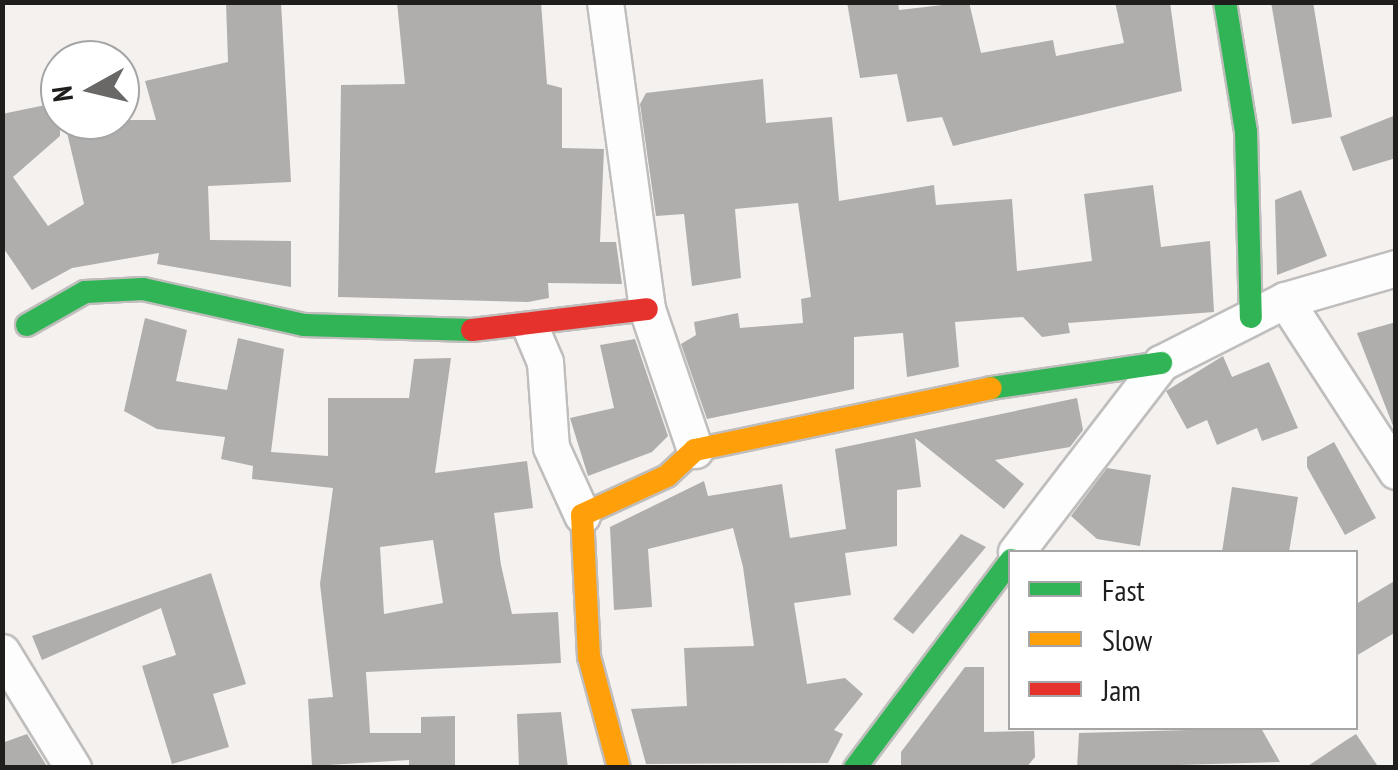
<!DOCTYPE html>
<html>
<head>
<meta charset="utf-8">
<style>
  body { margin:0 }
  #map { position:relative; width:1398px; height:770px; overflow:hidden; background:#f4f1ef; font-family:"PT Sans Narrow",sans-serif }
  div>[style] { position:absolute }
  [style*='--x'] { left:calc(var(--x)*1px); top:calc(var(--y)*1px); width:calc(var(--w)*1px); rotate:calc(var(--a)*1deg) }
  .building>* { inset:0; background:#b0aead }
  .roads { filter:drop-shadow(2px 0 #c0bebd) drop-shadow(-2px 0 #c0bebd) drop-shadow(0 2px #c0bebd) drop-shadow(0 -2px #c0bebd) }
  .street>* { height:35px; margin:-17.5px; padding:0 17.5px; transform-origin:17.5px; border-radius:17.5px; background:#fdfdfd }
  .fast>* { height:22px; margin:-11px; padding:0 11px; transform-origin:11px; border-radius:11px; background:#30b455 }
  .slow>* { height:22px; margin:-11px; padding:0 11px; transform-origin:11px; border-radius:11px; background:#ff9f0a }
  .jam>* { height:22px; margin:-11px; padding:0 11px; transform-origin:11px; border-radius:11px; background:#e5322d }
  span { translate:-50% -50%; white-space:nowrap; text-align:center; line-height:1.15; -webkit-text-stroke:9px #fff; paint-order:stroke }
  .frame { position:absolute; inset:0; border:5px solid #1f1e1d; pointer-events:none }
  .legend { position:absolute; left:1008px; top:550px; width:350px; height:180px; box-sizing:border-box; background:#fff; border:2px solid #a5a5a5; margin:0; padding:12px 18px; list-style:none; font-size:30px; color:#1f1e1d }
  .legend li { display:flex; align-items:center; gap:20px; height:50px }
  .legend b { width:50px; border:2px solid #a5a5a5 }
  .north { position:absolute; left:40px; top:40px; width:100px; height:100px; box-sizing:border-box; background:#fff; border:2px solid #a5a5a5; border-radius:50%; rotate:262deg; font-size:28px; font-weight:700; line-height:40px; text-align:center; color:#1f1e1d }
  .north::after { content:''; display:block; margin:auto; width:35px; height:45px; background:#6a6866; clip-path:polygon(50% 0,100% 100%,50% 72%,0 100%) }
</style>
</head>
<body>
<div id="map">
  <div class="building">
    <div style="clip-path:polygon(226px 2px,281px 2px,291px 182px,208px 186px,210px 240px,291px 241px,291px 287px,157px 264px,159px 253px,72px 268px,32px 290px,2px 246px,2px 114px,60px 102px,60px 136px,13px 177px,48px 226px,84px 204px,64px 120px,156px 120px,145px 81px,228px 62px)"></div>
    <div style="clip-path:polygon(397px 2px,541px 2px,547px 84px,562px 88px,562px 148px,604px 149px,600px 242px,616px 242px,622px 284px,548px 283px,549px 298px,528px 302px,338px 297px,341px 85px,405px 84px)"></div>
    <div style="clip-path:polygon(847px 2px,898px 2px,899px 10px,969px 2px,981px 53px,1053px 40px,1056px 56px,1124px 43px,1115px 2px,1170px 2px,1182px 91px,953px 146px,942px 117px,907px 122px,897px 74px,860px 78px)"></div>
    <div style="clip-path:polygon(1271px 2px,1313px 2px,1332px 117px,1292px 124px)"></div>
    <div style="clip-path:polygon(763px 79px,766px 123px,832px 117px,839px 201px,934px 185px,936px 205px,1012px 199px,1017px 271px,1092px 261px,1084px 194px,1153px 185px,1161px 247px,1210px 241px,1214px 312px,1068px 323px,1070px 333px,1042px 337px,1023px 317px,955px 322px,959px 367px,907px 377px,903px 333px,854px 337px,854px 389px,707px 419px,681px 344px,696px 335px,694px 322px,738px 313px,740px 328px,803px 323px,801px 299px,811px 297px,798px 203px,735px 209px,741px 278px,692px 286px,684px 214px,656px 216px,640px 104px,646px 93px)"></div>
    <div style="clip-path:polygon(1396px 115px,1396px 158px,1353px 171px,1340px 137px)"></div>
    <div style="clip-path:polygon(1301px 190px,1327px 256px,1277px 275px,1275px 200px)"></div>
    <div style="clip-path:polygon(evenodd,145px 318px,187px 330px,176px 381px,227px 390px,238px 338px,284px 349px,271px 452px,328px 456px,328px 398px,409px 398px,414px 359px,451px 358px,435px 473px,527px 461px,533px 508px,494px 513px,501px 565px,512px 614px,558px 612px,561px 663px,366px 672px,370px 733px,421px 733px,421px 717px,455px 716px,455px 768px,409px 768px,409px 760px,312px 766px,308px 699px,333px 697px,320px 584px,333px 488px,252px 479px,253px 466px,221px 459px,225px 437px,157px 429px,124px 411px,145px 318px,433px 540px,443px 603px,384px 614px,380px 547px,433px 540px)"></div>
    <div style="clip-path:polygon(1396px 322px,1396px 431px,1395px 431px,1357px 333px)"></div>
    <div style="clip-path:polygon(635px 339px,668px 436px,652px 452px,588px 476px,570px 418px,614px 408px,600px 345px)"></div>
    <div style="clip-path:polygon(1223px 356px,1232px 377px,1269px 362px,1298px 428px,1262px 441px,1257px 428px,1217px 445px,1207px 420px,1187px 429px,1166px 391px)"></div>
    <div style="clip-path:polygon(1077px 398px,1083px 430px,1070px 447px,995px 460px,1024px 484px,1004px 509px,915px 438px,921px 487px,897px 490px,897px 546px,845px 553px,851px 595px,794px 603px,807px 684px,845px 678px,863px 694px,834px 730px,843px 734px,828px 763px,646px 764px,631px 709px,687px 706px,684px 648px,754px 646px,743px 567px,733px 528px,648px 549px,652px 607px,614px 610px,610px 527px,704px 481px,708px 496px,782px 484px,790px 538px,846px 529px,835px 449px)"></div>
    <div style="clip-path:polygon(1334px 442px,1376px 518px,1345px 535px,1307px 467px,1307px 457px)"></div>
    <div style="clip-path:polygon(1107px 468px,1151px 475px,1140px 546px,1097px 539px,1071px 516px)"></div>
    <div style="clip-path:polygon(1232px 487px,1298px 497px,1289px 552px,1222px 552px)"></div>
    <div style="clip-path:polygon(961px 534px,986px 547px,913px 634px,893px 619px)"></div>
    <div style="clip-path:polygon(211px 573px,246px 684px,213px 694px,229px 747px,172px 764px,142px 666px,176px 655px,161px 608px,42px 660px,32px 636px)"></div>
    <div style="clip-path:polygon(1396px 580px,1396px 632px,1356px 656px,1356px 604px)"></div>
    <div style="clip-path:polygon(965px 667px,984px 667px,984px 732px,1034px 731px,1035px 757px,1026px 768px,901px 768px,901px 752px)"></div>
    <div style="clip-path:polygon(561px 712px,568px 768px,519px 768px,517px 714px)"></div>
    <div style="clip-path:polygon(1261px 728px,1280px 762px,1077px 768px,1079px 733px)"></div>
    <div style="clip-path:polygon(27px 734px,48px 768px,2px 768px,2px 743px)"></div>
    <div style="clip-path:polygon(1356px 734px,1379px 768px,1305px 768px,1345px 741px)"></div>
  </div>
  <div class="roads">
    <div class="street">
      <div style="--x:605;--y:2;--w:310;--a:82.2"></div>
      <div style="--x:647;--y:309;--w:149;--a:71.2"></div>
      <div style="--x:1285;--y:300;--w:204;--a:57"></div>
      <div style="--x:531;--y:329;--w:36;--a:67"></div>
      <div style="--x:545;--y:362;--w:85;--a:86"></div>
      <div style="--x:551;--y:447;--w:75;--a:65.5"></div>
      <div style="--x:1016;--y:552;--w:238;--a:-52.5"></div>
      <div style="--x:1161;--y:363;--w:139;--a:-26.9"></div>
      <div style="--x:1285;--y:300;--w:116;--a:-16.1"></div>
      <div style="--x:2;--y:652;--w:136;--a:58.5"></div>
    </div>
    <div class="fast">
      <div style="--x:1225;--y:2;--w:132;--a:80.8"></div>
      <div style="--x:1246;--y:132;--w:185;--a:88.5"></div>
      <div style="--x:27;--y:325;--w:67;--a:-29.6"></div>
      <div style="--x:85;--y:292;--w:58;--a:-3"></div>
      <div style="--x:143;--y:289;--w:165;--a:12.6"></div>
      <div style="--x:304;--y:325;--w:168;--a:1.7"></div>
      <div style="--x:991;--y:388;--w:172;--a:-8.4"></div>
      <div style="--x:855;--y:768;--w:260;--a:-53.1"></div>
    </div>
    <div class="slow">
      <div style="--x:619;--y:768;--w:115;--a:-105.1"></div>
      <div style="--x:589;--y:657;--w:142;--a:-92.8"></div>
      <div style="--x:582;--y:515;--w:94;--a:-24.6"></div>
      <div style="--x:667;--y:476;--w:38;--a:-43"></div>
      <div style="--x:695;--y:450;--w:302;--a:-11.8"></div>
    </div>
    <div class="jam">
      <div style="--x:472;--y:330;--w:176;--a:-6.8"></div>
    </div>
  </div>
  <div class="frame"></div>
  <ul class="legend">
  <li><b style="height:12px;background:#30b455"></b>Fast</li>
  <li><b style="height:12px;background:#ff9f0a"></b>Slow</li>
  <li><b style="height:12px;background:#e5322d"></b>Jam</li>
  </ul>
  <div class="north">N</div>
</div>
</body>
</html>
